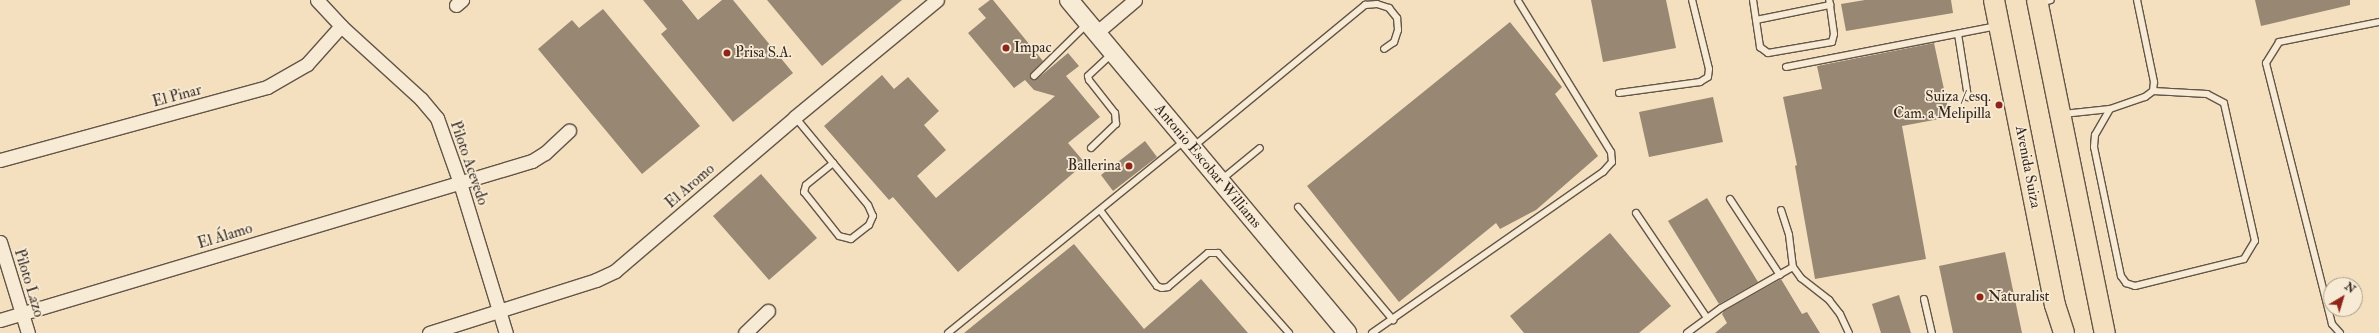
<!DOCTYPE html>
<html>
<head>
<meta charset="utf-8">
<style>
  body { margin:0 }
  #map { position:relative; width:2379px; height:333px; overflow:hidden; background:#f4e0bf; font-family:"IM FELL Double Pica",serif }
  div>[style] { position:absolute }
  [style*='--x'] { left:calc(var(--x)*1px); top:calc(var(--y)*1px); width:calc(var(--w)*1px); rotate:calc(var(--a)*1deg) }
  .building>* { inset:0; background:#978773 }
  .roads { filter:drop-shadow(1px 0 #635548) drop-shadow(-1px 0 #635548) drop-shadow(0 1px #635548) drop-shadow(0 -1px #635548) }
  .lane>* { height:6px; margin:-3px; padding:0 3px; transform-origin:3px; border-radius:3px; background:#f8ebd5 }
  .street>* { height:13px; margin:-6.5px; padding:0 6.5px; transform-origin:6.5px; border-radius:6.5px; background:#f8ebd5 }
  .secondary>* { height:18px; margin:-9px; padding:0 9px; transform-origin:9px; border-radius:9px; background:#f8ebd5 }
  .primary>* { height:20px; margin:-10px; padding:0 10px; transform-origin:10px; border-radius:10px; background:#f4e0bf }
  .dots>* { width:11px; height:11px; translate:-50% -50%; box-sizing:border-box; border:2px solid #f8ebd5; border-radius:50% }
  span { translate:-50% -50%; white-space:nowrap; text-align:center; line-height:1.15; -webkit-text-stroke:3.5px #f8ebd5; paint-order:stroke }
  .poi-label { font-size:15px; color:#332720 }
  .left { translate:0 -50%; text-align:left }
  .right { translate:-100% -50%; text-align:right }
  .street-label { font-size:15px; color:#332720 }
  .north { position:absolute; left:2323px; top:277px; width:40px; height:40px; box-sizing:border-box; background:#f8ebd5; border:1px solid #a99d8d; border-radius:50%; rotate:38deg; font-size:11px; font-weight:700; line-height:16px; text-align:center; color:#332720 }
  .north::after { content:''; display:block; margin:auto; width:14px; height:18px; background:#8f2418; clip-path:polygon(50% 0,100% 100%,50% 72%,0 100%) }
</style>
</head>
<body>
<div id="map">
  <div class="building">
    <div style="clip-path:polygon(643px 0,682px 0,698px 20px,722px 0,733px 0,793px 73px,733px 122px,661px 34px,667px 29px)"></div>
    <div style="clip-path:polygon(767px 0,902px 0,822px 66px)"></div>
    <div style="clip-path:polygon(990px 0,993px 0,1043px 61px,1031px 73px,1031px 79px,1037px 79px,1068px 53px,1079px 66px,1066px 76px,1100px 117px,1068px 143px,1085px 163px,958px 272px,893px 197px,889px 200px,824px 126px,882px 75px,894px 89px,908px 77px,939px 111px,924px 125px,946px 150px,917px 176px,936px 198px,1055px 96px,1034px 90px,1025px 80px,1014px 88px,968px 33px,986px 18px,978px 9px)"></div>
    <div style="clip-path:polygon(1591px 0,1666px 0,1676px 48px,1603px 62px)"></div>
    <div style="clip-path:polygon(1865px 0,1951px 0,1953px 13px,1846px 31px,1841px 4px)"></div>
    <div style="clip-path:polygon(2255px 0,2350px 0,2350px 5px,2261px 26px)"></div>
    <div style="clip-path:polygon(603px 9px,700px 126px,642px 174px,538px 49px,572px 20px,579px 28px)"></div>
    <div style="clip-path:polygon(1510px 22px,1562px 87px,1555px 94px,1598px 156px,1536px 210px,1500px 229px,1496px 223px,1399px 302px,1307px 186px)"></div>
    <div style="clip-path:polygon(1934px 43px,1950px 117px,1902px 126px,1926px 259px,1815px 279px,1795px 166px,1797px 165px,1783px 97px,1822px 89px,1817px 66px)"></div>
    <div style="clip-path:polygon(1713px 97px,1723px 142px,1649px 157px,1639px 112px)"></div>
    <div style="clip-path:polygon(1145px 141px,1157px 157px,1113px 191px,1101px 175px)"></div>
    <div style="clip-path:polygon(761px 174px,817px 238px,769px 280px,713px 216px)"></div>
    <div style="clip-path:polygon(1707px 198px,1758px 282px,1719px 304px,1668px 221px)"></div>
    <div style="clip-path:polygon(1610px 233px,1671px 306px,1639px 333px,1524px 333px,1510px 316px)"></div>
    <div style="clip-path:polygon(1074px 244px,1144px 329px,1201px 279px,1248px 333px,964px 333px)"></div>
    <div style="clip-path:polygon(2005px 252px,2022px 333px,1953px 333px,1939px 266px)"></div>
    <div style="clip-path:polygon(1781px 279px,1802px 314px,1807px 312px,1820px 333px,1715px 333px,1727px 323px,1722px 314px,1724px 311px)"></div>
    <div style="clip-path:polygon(1899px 295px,1911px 333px,1881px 333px,1872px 304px)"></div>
  </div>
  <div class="roads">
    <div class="lane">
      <div style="--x:1753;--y:0;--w:48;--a:81.5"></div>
      <div style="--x:1760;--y:47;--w:10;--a:37"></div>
      <div style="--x:1768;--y:53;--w:65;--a:-9.8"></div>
      <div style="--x:1832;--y:42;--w:8;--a:-76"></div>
      <div style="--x:1834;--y:34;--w:34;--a:-98"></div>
      <div style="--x:2039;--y:3;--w:12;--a:-14"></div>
      <div style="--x:1756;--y:20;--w:76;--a:-11.5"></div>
      <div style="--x:1958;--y:34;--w:64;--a:81"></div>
      <div style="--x:1786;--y:67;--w:215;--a:-11"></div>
      <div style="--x:1034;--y:76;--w:74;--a:-44.5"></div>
      <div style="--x:1619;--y:93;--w:82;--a:-7.7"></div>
      <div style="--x:1700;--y:82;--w:9;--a:-32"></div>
      <div style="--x:1708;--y:77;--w:8;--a:-83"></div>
      <div style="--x:1709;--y:69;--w:71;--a:-103.8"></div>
      <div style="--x:2110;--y:109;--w:30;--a:120"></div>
      <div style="--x:2095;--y:135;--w:12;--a:95"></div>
      <div style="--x:2094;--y:147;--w:132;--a:78.2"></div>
      <div style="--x:2121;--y:276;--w:9;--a:54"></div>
      <div style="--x:2126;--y:283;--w:9;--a:18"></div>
      <div style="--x:2135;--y:286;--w:112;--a:-13.9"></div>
      <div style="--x:2244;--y:259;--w:21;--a:-59"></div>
      <div style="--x:2255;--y:241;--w:141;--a:-102.7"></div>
      <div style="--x:2224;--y:103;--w:19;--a:-152"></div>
      <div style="--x:2207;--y:94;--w:54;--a:-176.8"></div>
      <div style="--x:2063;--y:114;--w:47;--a:-6.1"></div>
      <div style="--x:2110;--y:109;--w:37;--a:-19"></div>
      <div style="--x:2145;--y:97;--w:10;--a:-37"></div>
      <div style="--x:2153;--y:91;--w:9;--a:-84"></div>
      <div style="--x:2154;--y:82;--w:84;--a:-101.7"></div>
      <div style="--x:795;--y:117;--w:60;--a:50.4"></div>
      <div style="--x:833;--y:163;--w:55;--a:50.2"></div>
      <div style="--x:868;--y:205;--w:12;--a:66"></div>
      <div style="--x:873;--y:216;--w:10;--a:114"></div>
      <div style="--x:869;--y:225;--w:23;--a:142"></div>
      <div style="--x:851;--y:239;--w:12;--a:-166"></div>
      <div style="--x:839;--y:236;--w:56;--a:-128.5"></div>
      <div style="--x:804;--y:192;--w:7;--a:-74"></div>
      <div style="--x:806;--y:185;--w:35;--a:-39"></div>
      <div style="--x:1194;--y:146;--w:222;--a:-39.5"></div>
      <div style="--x:1365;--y:5;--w:12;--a:-5"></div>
      <div style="--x:1377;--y:4;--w:13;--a:18"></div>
      <div style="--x:1389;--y:8;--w:13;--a:51"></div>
      <div style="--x:1397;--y:18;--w:12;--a:85"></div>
      <div style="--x:1398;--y:30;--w:13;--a:108"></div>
      <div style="--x:1394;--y:42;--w:12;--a:145"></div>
      <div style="--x:1091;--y:148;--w:35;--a:-44"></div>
      <div style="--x:1116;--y:124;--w:11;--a:-95"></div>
      <div style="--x:1115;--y:113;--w:42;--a:-128.2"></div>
      <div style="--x:1089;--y:80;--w:4;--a:-104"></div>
      <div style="--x:1088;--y:76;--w:33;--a:-43"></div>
      <div style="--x:1221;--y:180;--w:50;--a:-39.4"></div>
      <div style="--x:1730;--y:199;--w:91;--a:56.7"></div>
      <div style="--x:1298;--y:207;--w:148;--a:49.9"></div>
      <div style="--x:1100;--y:210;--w:95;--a:53.1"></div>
      <div style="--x:1157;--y:286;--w:5;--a:22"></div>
      <div style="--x:1162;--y:288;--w:6;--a:-9"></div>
      <div style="--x:1168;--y:287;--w:52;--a:-40.4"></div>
      <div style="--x:1208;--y:253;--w:10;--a:0"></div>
      <div style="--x:1218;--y:253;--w:107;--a:48.4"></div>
      <div style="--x:1781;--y:210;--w:26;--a:72"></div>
      <div style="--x:1789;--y:235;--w:32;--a:83"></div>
      <div style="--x:1793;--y:267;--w:14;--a:54"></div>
      <div style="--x:1801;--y:278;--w:36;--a:38"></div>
      <div style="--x:1829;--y:300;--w:18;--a:52"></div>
      <div style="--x:1840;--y:314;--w:21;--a:65"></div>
      <div style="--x:1636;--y:213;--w:127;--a:55.9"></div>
      <div style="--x:1924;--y:299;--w:35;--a:77"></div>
      <div style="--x:948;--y:333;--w:304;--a:-39.1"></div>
      <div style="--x:1372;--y:333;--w:282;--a:-34.9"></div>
      <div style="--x:1603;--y:172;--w:13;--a:-48"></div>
      <div style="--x:1612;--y:162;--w:10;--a:-96"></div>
      <div style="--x:1611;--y:152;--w:177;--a:-121.6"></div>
      <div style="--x:1687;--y:333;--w:42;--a:-36.3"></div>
      <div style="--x:1721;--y:308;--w:83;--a:-29.7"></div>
      <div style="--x:2340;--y:333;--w:12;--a:-132"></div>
      <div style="--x:2332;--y:324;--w:269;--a:-104.2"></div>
      <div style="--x:2266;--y:63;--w:25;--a:-58"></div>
      <div style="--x:2279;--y:42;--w:102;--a:-11.3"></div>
    </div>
    <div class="street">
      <div style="--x:317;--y:0;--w:35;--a:47"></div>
      <div style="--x:341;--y:26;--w:108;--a:42.4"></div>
      <div style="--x:421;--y:99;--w:25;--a:50"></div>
      <div style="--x:437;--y:118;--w:69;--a:70.5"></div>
      <div style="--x:460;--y:183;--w:157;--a:73"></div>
      <div style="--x:456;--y:5;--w:8;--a:-40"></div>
      <div style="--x:1096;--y:33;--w:51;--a:-40.2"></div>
      <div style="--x:0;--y:160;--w:277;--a:-15.3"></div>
      <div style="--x:267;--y:87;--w:46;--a:-29.9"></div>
      <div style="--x:307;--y:64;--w:51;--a:-48.2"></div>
      <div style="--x:0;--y:242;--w:95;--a:72.9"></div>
      <div style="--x:0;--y:320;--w:555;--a:-16.64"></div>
      <div style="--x:532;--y:161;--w:15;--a:-32"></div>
      <div style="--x:545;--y:153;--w:33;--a:-43"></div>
      <div style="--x:429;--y:333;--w:175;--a:-17.6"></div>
      <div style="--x:596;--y:280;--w:21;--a:-25"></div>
      <div style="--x:615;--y:271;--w:237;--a:-40.5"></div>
      <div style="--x:795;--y:117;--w:184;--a:-39.5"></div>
      <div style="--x:745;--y:333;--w:32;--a:-44"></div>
    </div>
    <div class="secondary">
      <div style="--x:1069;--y:0;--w:434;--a:50.1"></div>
    </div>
    <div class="primary">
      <div style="--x:1994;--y:0;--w:311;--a:78.7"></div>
      <div style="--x:2055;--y:305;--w:29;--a:72"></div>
      <div style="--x:2037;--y:0;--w:340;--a:78.5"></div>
    </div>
  </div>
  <div class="dots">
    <div style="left:1006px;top:48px;background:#8f2418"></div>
    <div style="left:727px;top:53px;background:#8f2418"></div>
    <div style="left:1999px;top:105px;background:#8f2418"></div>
    <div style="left:1129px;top:166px;background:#8f2418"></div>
    <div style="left:1980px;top:297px;background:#8f2418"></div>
  </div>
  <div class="poi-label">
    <span class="left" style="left:1014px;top:48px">Impac</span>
    <span class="left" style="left:735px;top:53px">Prisa S.A.</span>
    <span class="right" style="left:1991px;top:105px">Suiza / esq.<br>Cam. a Melipilla</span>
    <span class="right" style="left:1121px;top:166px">Ballerina</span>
    <span class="left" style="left:1988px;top:297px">Naturalist</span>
  </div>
  <div class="street-label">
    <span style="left:177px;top:96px;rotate:-15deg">El Pinar</span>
    <span style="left:469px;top:163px;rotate:71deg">Piloto Acevedo</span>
    <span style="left:1208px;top:166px;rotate:50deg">Antonio Escobar Williams</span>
    <span style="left:2028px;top:167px;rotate:79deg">Avenida Suiza</span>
    <span style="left:690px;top:186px;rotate:-41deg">El Aromo</span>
    <span style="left:225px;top:236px;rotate:-17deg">El Álamo</span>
    <span style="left:29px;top:283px;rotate:73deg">Piloto Lazo</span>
  </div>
  <div class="north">N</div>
</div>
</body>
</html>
